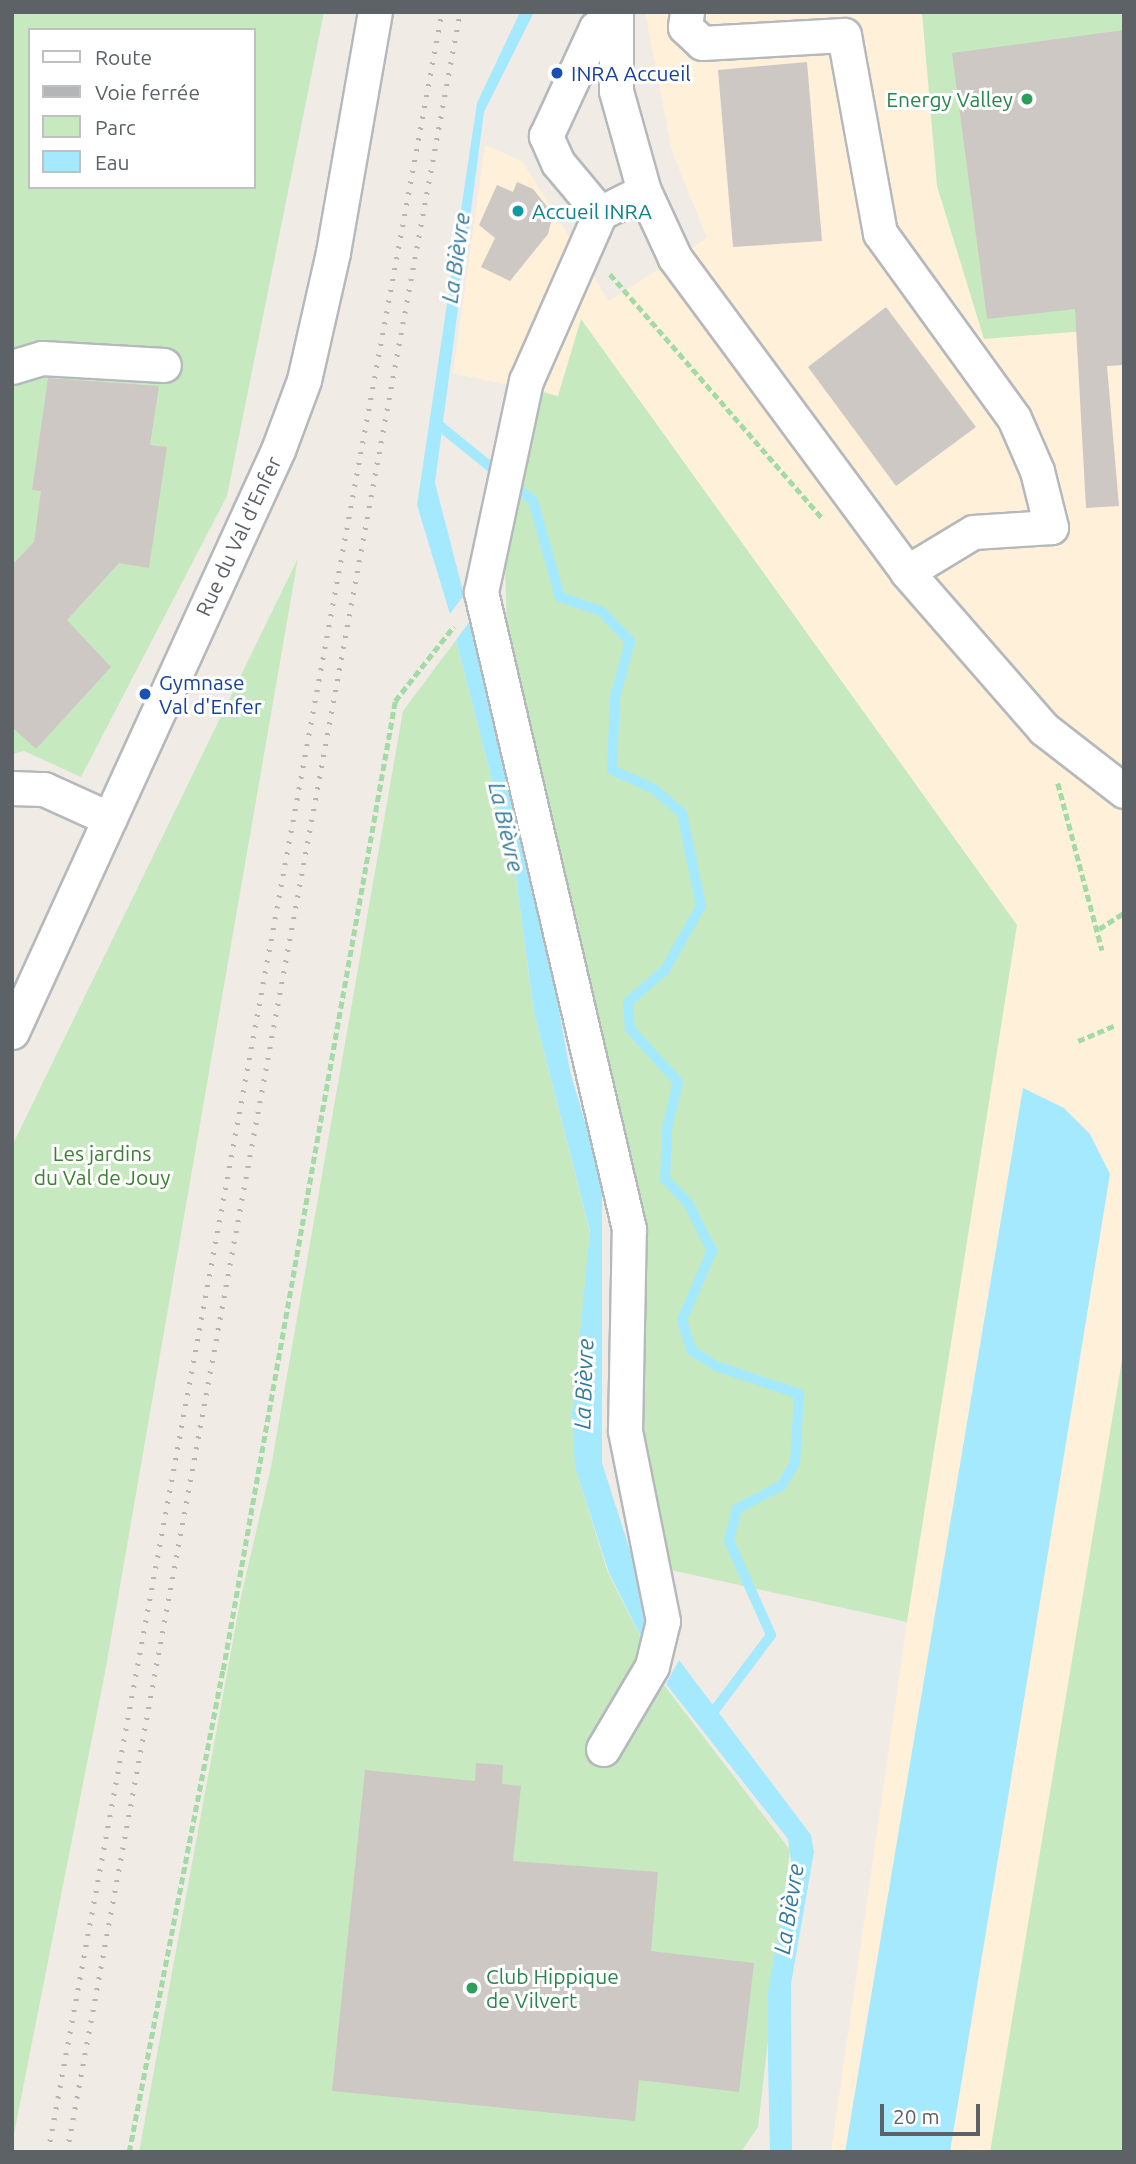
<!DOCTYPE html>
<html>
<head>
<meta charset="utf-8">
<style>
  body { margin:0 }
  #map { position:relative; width:1136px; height:2164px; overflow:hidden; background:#f0ebe5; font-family:Ubuntu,sans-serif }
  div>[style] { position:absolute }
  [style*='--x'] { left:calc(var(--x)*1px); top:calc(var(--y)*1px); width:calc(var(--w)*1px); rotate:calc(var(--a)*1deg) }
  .commercial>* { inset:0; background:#fff0da }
  .green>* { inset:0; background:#c7e9c0 }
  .water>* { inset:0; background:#a5e9ff }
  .stream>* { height:10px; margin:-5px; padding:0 5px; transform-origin:5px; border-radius:5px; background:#a5e9ff }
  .building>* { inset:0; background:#cdc8c4 }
  .path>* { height:4.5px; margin-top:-2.25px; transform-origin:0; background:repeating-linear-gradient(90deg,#a2dba6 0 7px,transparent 0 10.5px) }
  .roads { filter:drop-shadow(2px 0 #b5b9bc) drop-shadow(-2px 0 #b5b9bc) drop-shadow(0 2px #b5b9bc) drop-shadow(0 -2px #b5b9bc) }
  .minor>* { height:33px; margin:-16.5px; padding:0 16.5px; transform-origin:16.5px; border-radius:16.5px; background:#fff }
  .rail>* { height:5px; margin-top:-2.5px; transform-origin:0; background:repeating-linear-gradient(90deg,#b4b5b6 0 2px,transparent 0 11px) }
  .dots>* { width:19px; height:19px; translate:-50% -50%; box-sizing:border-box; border:4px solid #fff; border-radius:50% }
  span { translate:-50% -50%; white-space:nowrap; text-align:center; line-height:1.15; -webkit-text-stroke:6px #fff; paint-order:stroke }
  .transit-label { font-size:21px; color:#164399 }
  .left { translate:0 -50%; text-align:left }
  .leisure-label { font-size:21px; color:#27864d }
  .right { translate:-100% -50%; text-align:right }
  .culture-label { font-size:21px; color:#0d838f }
  .street-label { font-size:21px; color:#5c6266 }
  .park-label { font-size:21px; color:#3a822f }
  .water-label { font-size:23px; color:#347a9c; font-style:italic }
  .frame { position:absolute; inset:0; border:14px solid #5c6266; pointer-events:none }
  .legend { position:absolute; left:28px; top:28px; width:228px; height:161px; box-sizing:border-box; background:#fff; border:2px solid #bec0c2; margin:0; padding:9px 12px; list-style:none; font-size:21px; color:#5c6266 }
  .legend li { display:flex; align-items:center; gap:14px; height:35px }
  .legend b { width:35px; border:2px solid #bec0c2 }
  .scale { position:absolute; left:880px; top:2104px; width:100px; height:32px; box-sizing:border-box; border:4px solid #5c6266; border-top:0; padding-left:9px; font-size:21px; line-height:24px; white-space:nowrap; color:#5c6266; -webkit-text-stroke:5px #fff; paint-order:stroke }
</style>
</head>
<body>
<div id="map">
  <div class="commercial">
    <div style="clip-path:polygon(645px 12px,922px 12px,937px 186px,1124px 328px,1124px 2152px,831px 2152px,913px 1580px,581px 320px,558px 396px,453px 373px,485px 145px,522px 161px,609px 301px,707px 238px,672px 152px)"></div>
  </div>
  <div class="green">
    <div style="clip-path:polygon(evenodd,12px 12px,324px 12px,227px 496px,81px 777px,24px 751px,12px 754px,12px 12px,30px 30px,254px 30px,254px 187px,30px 187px,30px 30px)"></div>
    <div style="clip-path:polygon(922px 12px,1124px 12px,1124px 328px,984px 339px,937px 186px)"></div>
    <div style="clip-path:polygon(581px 319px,1017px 925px,907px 1622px,671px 1570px,646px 1473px,637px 1423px,641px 1273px,507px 637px,505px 559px,540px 391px,558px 396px)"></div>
    <div style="clip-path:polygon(298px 558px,106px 1667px,12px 2144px,12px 1146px)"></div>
    <div style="clip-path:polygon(456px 640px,515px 870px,534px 1012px,590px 1233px,575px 1466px,608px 1573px,655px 1665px,648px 1664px,790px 1850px,758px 2127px,741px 2152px,139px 2152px,241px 1597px,271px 1467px,403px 711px)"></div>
    <div style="clip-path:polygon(1124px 1348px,1124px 2152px,990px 2152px)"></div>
  </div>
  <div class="water">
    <div style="clip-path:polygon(520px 12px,534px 12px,484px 112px,435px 483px,464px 595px,450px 614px,417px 505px,477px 103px)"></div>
    <div style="clip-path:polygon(470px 621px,536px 883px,570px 1071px,602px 1181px,602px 1463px,641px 1585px,655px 1665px,609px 1573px,575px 1467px,572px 1416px,590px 1232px,534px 1012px,515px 870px,456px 640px)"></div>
    <div style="clip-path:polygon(1023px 1088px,1064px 1108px,1090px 1134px,1110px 1174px,950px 2152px,845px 2152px)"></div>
    <div style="clip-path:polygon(679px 1660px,811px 1835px,814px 1852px,791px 1984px,792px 2152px,770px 2152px,768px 2065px,768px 1992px,791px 1861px,788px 1839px,666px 1684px)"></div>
  </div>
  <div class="stream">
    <div style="--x:435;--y:422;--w:82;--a:39.1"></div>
    <div style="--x:511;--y:483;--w:28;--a:39"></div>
    <div style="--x:533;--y:501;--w:100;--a:74.3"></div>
    <div style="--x:560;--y:597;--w:43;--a:18.9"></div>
    <div style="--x:601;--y:611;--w:42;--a:46"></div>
    <div style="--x:630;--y:641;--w:59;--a:104.7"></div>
    <div style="--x:615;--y:698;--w:72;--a:92.4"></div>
    <div style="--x:612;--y:770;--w:46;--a:24.3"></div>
    <div style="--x:654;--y:789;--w:37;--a:41"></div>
    <div style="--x:682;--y:813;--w:95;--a:78.5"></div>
    <div style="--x:701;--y:906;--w:73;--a:119.4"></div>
    <div style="--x:665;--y:970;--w:49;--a:139.1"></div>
    <div style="--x:628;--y:1002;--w:27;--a:86"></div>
    <div style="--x:630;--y:1029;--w:72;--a:47.8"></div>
    <div style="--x:678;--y:1082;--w:47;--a:103.4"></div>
    <div style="--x:667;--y:1128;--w:51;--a:92.2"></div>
    <div style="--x:665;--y:1179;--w:33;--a:46"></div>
    <div style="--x:688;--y:1203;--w:54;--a:63.4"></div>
    <div style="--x:712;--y:1251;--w:75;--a:113.5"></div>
    <div style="--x:682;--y:1320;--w:31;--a:73"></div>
    <div style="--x:691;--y:1350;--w:30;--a:33"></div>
    <div style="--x:716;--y:1366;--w:88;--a:18.6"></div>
    <div style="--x:799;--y:1394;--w:69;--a:93.3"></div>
    <div style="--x:795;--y:1463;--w:26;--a:121"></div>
    <div style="--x:782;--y:1485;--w:51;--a:151.9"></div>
    <div style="--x:737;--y:1509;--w:33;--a:104"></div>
    <div style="--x:729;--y:1541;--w:103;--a:65.9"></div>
    <div style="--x:771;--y:1635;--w:100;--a:126.9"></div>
  </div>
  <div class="building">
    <div style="clip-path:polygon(1124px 30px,1124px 365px,1107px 366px,1119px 506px,1086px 508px,1075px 309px,987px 319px,952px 53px)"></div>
    <div style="clip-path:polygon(807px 62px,822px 241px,733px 247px,718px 70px)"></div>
    <div style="clip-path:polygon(517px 182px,533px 189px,553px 214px,548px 234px,510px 281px,481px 267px,495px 238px,479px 225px,497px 185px,513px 192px)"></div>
    <div style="clip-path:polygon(886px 307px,976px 427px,896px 486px,808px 367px)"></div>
    <div style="clip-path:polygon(48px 378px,159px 386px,150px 445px,167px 447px,149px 568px,119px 563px,67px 620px,111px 667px,36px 749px,12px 727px,12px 565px,34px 542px,41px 491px,32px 490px)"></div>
    <div style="clip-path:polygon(476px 1763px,503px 1765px,502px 1784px,521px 1786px,513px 1861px,658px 1872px,651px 1951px,754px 1963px,739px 2092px,639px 2080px,635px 2121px,332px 2091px,365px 1770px,475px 1781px)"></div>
  </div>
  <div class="path">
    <div style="--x:610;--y:274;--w:323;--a:49"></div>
    <div style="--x:1058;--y:783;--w:173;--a:75.2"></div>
    <div style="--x:1099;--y:929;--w:30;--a:-33"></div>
    <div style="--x:1078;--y:1041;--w:39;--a:-23"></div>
    <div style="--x:129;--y:2152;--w:491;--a:-79"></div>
    <div style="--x:223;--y:1670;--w:984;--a:-79.93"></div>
    <div style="--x:395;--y:701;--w:95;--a:-51.8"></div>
  </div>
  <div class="roads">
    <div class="minor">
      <div style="--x:616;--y:12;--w:79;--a:90"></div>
      <div style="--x:616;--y:91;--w:104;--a:74.4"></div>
      <div style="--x:644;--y:191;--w:74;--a:65.2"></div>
      <div style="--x:675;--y:258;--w:390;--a:53.5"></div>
      <div style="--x:907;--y:572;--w:208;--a:48.9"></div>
      <div style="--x:1044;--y:729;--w:101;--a:37.8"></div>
      <div style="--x:687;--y:12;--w:15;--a:98"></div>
      <div style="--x:685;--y:27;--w:23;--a:43"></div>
      <div style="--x:702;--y:43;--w:142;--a:-3.2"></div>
      <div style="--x:844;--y:35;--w:201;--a:79.7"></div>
      <div style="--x:880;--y:233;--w:228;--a:54.1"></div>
      <div style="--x:1014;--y:418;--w:58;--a:66.5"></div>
      <div style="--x:1037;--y:471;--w:58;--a:76"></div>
      <div style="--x:1051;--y:527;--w:78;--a:176.3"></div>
      <div style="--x:973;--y:532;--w:77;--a:148.8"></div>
      <div style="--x:600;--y:213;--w:65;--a:-130"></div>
      <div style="--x:558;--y:163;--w:30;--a:-114"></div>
      <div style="--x:546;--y:136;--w:119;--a:-65.2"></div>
      <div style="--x:596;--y:28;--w:18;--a:-3"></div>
      <div style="--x:12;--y:367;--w:31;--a:-17"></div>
      <div style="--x:42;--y:358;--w:122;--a:3.3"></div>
      <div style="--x:12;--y:788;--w:32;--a:2"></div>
      <div style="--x:44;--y:789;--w:72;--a:24.4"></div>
      <div style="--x:12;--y:1032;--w:640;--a:-65.44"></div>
      <div style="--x:278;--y:450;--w:75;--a:-69.6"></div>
      <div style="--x:304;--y:380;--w:131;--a:-77.2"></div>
      <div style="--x:333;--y:252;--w:244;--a:-80.1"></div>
      <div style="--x:603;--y:1749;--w:96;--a:-59.4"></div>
      <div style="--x:652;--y:1666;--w:46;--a:-76.3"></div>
      <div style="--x:663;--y:1621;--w:195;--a:-101.3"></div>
      <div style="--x:625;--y:1430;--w:201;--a:-88.9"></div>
      <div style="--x:629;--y:1229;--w:654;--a:-103.08"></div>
      <div style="--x:481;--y:592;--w:216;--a:-78"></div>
      <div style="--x:526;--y:381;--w:184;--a:-66.2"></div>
      <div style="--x:600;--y:213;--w:49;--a:-26.6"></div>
    </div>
  </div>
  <div class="rail">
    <div style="--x:48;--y:2152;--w:2176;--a:-79.57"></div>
    <div style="--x:67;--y:2152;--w:2176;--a:-79.59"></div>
  </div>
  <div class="dots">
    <div style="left:557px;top:73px;background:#1a4fb4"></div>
    <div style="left:1027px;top:99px;background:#2e9e5b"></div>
    <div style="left:518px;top:211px;background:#0f9aa8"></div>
    <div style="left:145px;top:694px;background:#1a4fb4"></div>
    <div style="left:472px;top:1988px;background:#2e9e5b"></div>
  </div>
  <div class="transit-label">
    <span class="left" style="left:571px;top:73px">INRA Accueil</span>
    <span class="left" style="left:159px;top:694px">Gymnase<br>Val d'Enfer</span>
  </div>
  <div class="leisure-label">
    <span class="right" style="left:1013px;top:99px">Energy Valley</span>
    <span class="left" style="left:486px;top:1988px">Club Hippique<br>de Vilvert</span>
  </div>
  <div class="culture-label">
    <span class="left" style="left:532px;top:211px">Accueil INRA</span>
  </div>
  <div class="street-label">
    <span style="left:238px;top:536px;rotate:-65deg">Rue du Val d'Enfer</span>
  </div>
  <div class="park-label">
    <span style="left:102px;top:1165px">Les jardins<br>du Val de Jouy</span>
  </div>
  <div class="water-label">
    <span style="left:456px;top:258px;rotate:-82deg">La Bièvre</span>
    <span style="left:506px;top:827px;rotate:77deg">La Bièvre</span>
    <span style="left:584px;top:1384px;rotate:-88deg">La Bièvre</span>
    <span style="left:789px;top:1909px;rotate:-81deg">La Bièvre</span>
  </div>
  <div class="frame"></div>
  <ul class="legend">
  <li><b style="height:9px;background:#fff"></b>Route</li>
  <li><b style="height:9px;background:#b4b5b6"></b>Voie ferrée</li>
  <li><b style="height:19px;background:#c7e9c0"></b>Parc</li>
  <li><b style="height:19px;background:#a5e9ff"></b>Eau</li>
  </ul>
  <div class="scale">20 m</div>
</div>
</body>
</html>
